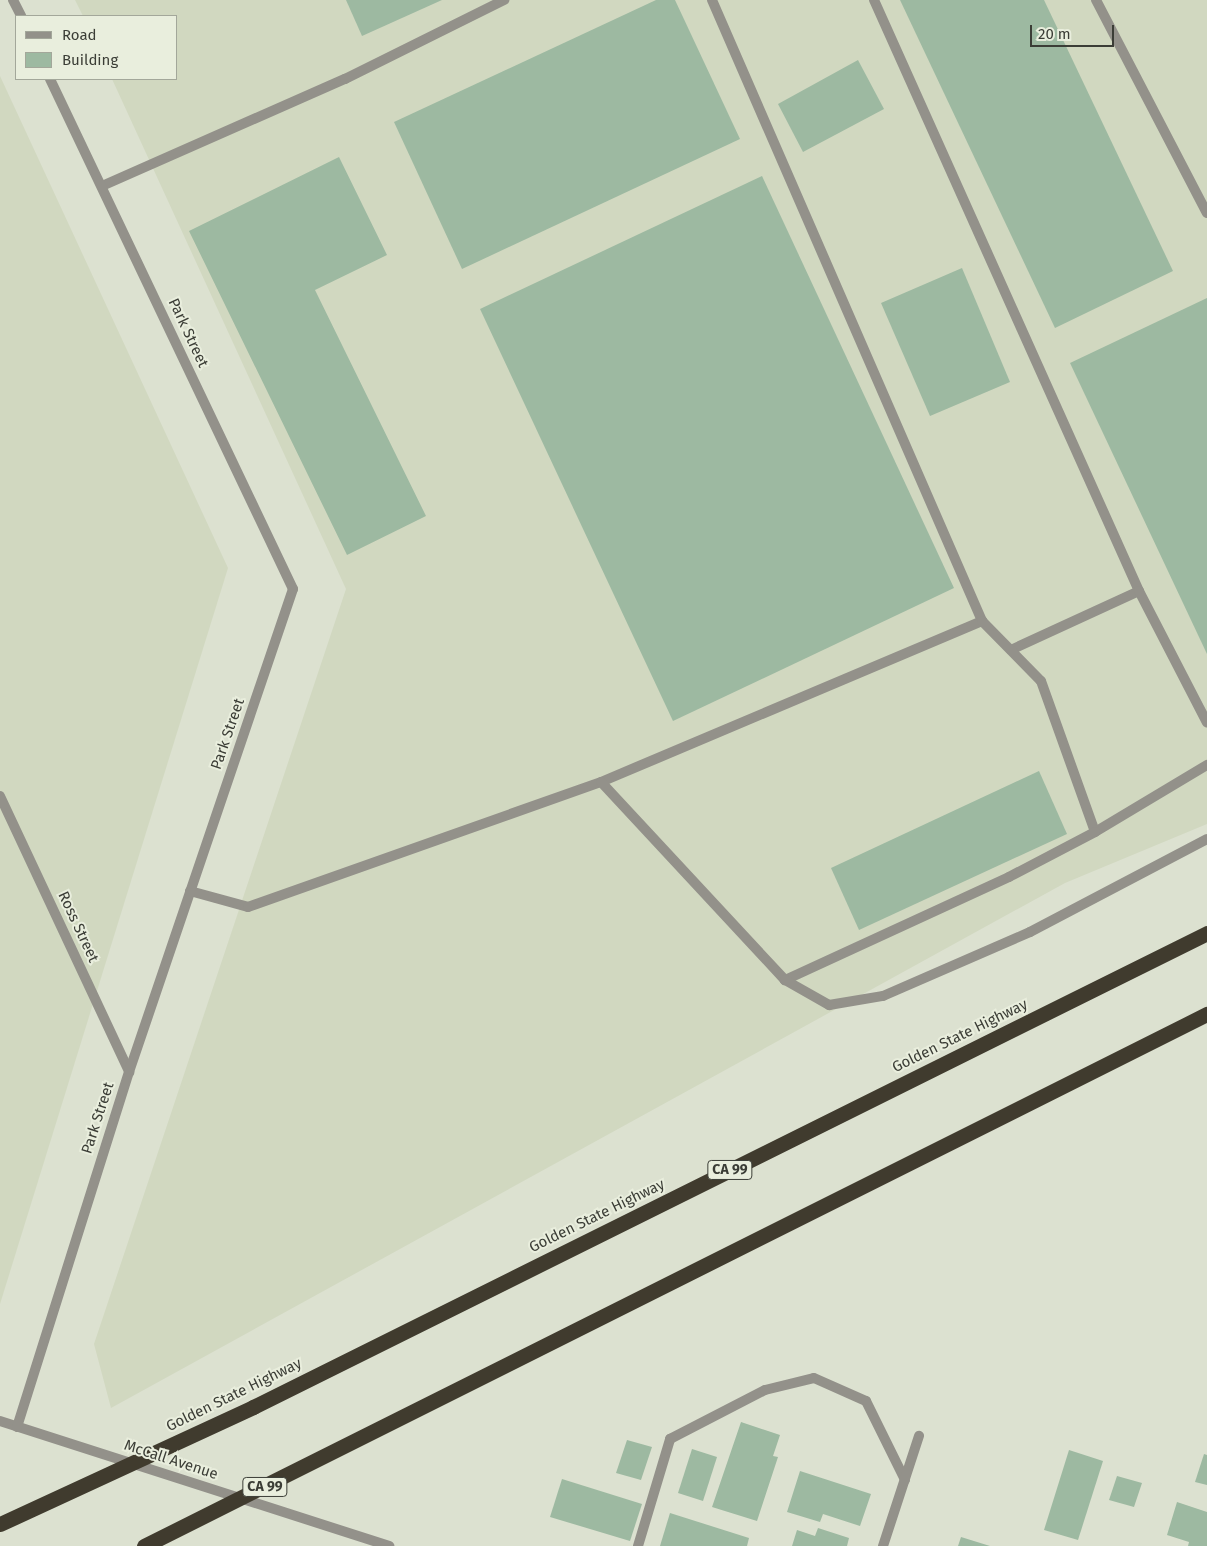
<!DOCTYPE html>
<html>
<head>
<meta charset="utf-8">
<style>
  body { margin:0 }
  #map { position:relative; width:1207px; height:1546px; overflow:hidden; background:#dce1d0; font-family:"Fira Sans",sans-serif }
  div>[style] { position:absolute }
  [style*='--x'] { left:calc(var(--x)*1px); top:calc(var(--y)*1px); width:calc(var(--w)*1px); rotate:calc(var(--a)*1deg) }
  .built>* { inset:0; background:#d1d8c0 }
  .building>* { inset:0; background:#9db9a1 }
  .lane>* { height:10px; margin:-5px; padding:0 5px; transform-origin:5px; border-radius:5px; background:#93918a }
  .street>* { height:10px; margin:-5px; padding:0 5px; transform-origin:5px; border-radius:5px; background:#93918a }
  .highway>* { height:15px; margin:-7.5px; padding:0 7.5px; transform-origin:7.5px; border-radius:7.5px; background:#403b2e }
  span { translate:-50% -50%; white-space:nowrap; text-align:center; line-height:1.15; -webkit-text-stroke:4px #e9eedd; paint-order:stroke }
  .shield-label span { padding:1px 4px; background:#e9eedd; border:1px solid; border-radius:4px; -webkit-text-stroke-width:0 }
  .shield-label { font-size:14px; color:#3b3d36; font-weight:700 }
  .street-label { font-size:15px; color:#3b3d36 }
  .legend { position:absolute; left:15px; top:15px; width:162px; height:65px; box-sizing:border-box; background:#e9eedd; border:1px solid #a3a79a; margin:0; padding:6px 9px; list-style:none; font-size:15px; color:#3b3d36 }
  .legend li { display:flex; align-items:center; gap:10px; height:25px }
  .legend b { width:25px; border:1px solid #a3a79a }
  .scale { position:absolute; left:1030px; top:25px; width:84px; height:22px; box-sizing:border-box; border:2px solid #3b3d36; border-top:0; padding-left:6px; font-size:15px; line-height:18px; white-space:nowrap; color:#3b3d36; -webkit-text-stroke:4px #e9eedd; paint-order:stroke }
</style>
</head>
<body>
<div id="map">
  <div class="built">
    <div style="clip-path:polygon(75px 0,1207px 0,1207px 824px,1065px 883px,111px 1408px,94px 1344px,346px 589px,112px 79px,176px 79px,176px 16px,83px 16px)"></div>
    <div style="clip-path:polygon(0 76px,228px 568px,0 1304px)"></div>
  </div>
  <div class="building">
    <div style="clip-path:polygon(346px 0,442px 0,362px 36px)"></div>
    <div style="clip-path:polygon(656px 0,675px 0,740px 139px,462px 269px,394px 122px)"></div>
    <div style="clip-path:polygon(900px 0,1044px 0,1173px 271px,1055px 328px)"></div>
    <div style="clip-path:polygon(858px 60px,884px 109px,803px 152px,778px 104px)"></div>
    <div style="clip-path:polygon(339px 157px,387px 255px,315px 290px,426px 516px,347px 555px,189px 231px)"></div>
    <div style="clip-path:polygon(762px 176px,954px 588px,673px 721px,480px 309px)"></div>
    <div style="clip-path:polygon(962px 268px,1010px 382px,930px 416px,881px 303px)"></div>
    <div style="clip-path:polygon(1207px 298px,1207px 654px,1070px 363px)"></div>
    <div style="clip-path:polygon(1039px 771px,1067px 834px,859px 930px,831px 868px)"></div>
    <div style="clip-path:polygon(741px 1422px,780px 1435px,773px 1456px,778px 1457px,757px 1521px,712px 1507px)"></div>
    <div style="clip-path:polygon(627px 1440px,652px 1447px,641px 1480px,616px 1473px)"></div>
    <div style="clip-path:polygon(692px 1449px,717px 1457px,703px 1501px,678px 1493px)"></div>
    <div style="clip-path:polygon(1069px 1450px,1103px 1461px,1078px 1540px,1044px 1530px)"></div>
    <div style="clip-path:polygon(1204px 1454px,1207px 1455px,1207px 1485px,1195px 1482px)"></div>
    <div style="clip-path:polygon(800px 1471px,871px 1494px,860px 1526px,823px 1514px,820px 1522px,787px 1512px)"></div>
    <div style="clip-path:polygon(1117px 1476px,1142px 1483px,1134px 1507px,1109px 1500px)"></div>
    <div style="clip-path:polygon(562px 1479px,642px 1504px,630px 1541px,550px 1517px)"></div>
    <div style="clip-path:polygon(1177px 1502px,1207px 1512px,1207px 1546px,1188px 1546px,1189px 1542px,1167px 1535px)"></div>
    <div style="clip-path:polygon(670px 1513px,749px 1538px,747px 1546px,660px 1546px)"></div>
    <div style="clip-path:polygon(818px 1528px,849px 1538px,847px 1546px,792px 1546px,797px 1530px,815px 1536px)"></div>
    <div style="clip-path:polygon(961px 1537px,990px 1546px,958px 1546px)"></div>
  </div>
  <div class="lane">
    <div style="--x:712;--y:0;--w:677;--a:66.5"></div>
    <div style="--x:874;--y:0;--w:648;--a:65.85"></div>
    <div style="--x:1139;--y:591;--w:141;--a:155.3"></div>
    <div style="--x:1096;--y:0;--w:240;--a:62.5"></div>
    <div style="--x:102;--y:186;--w:266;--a:-23.8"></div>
    <div style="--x:345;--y:79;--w:178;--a:-26.4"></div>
    <div style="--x:1139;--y:591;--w:148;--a:62.7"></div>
    <div style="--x:1095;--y:832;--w:131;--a:-30.9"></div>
    <div style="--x:190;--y:891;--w:60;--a:15.4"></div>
    <div style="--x:248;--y:907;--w:374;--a:-19.5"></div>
    <div style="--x:601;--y:782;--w:414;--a:-22.9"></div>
    <div style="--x:982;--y:621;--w:84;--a:45.5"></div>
    <div style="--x:1041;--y:681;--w:160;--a:70.3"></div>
    <div style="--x:1095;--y:832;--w:97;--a:152.4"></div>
    <div style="--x:1009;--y:877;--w:247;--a:155.3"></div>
    <div style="--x:785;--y:980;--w:270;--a:-132.9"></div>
    <div style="--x:785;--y:980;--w:51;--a:29.6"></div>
    <div style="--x:829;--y:1005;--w:55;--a:-9.5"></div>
    <div style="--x:883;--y:996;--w:160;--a:-23.5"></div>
    <div style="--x:1030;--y:932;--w:200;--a:-27.7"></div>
    <div style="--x:638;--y:1546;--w:112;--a:-73.3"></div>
    <div style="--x:670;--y:1439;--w:107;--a:-27.3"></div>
    <div style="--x:765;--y:1390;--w:50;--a:-13.8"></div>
    <div style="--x:814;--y:1378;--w:57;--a:23.9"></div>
    <div style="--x:866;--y:1401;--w:88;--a:63.7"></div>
  </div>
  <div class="street">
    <div style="--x:13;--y:0;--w:18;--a:63"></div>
    <div style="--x:0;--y:796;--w:305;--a:64.9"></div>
    <div style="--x:0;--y:1421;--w:409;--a:17.8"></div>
    <div style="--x:17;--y:1427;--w:372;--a:-72.5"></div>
    <div style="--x:129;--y:1072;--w:510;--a:-71.25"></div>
    <div style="--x:293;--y:589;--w:565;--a:-115.48"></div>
    <div style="--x:883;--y:1546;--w:116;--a:-71.9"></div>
  </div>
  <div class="highway">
    <div style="--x:0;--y:1524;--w:279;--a:-24.8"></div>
    <div style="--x:253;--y:1407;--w:1065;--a:-26.42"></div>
    <div style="--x:144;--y:1546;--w:1189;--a:-26.59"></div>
  </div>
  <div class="shield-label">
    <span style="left:730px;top:1170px">CA 99</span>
    <span style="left:265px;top:1487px">CA 99</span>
  </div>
  <div class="street-label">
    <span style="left:188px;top:333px;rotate:65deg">Park Street</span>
    <span style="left:228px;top:734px;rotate:-71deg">Park Street</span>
    <span style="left:78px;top:927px;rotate:65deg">Ross Street</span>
    <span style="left:960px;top:1036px;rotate:-26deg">Golden State Highway</span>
    <span style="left:98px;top:1118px;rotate:-72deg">Park Street</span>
    <span style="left:597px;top:1216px;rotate:-26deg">Golden State Highway</span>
    <span style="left:234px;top:1395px;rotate:-26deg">Golden State Highway</span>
    <span style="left:171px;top:1460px;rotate:18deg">McCall Avenue</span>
  </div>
  <ul class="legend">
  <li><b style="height:6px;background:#93918a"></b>Road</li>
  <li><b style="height:14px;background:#9db9a1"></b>Building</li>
  </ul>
  <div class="scale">20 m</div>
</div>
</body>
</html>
